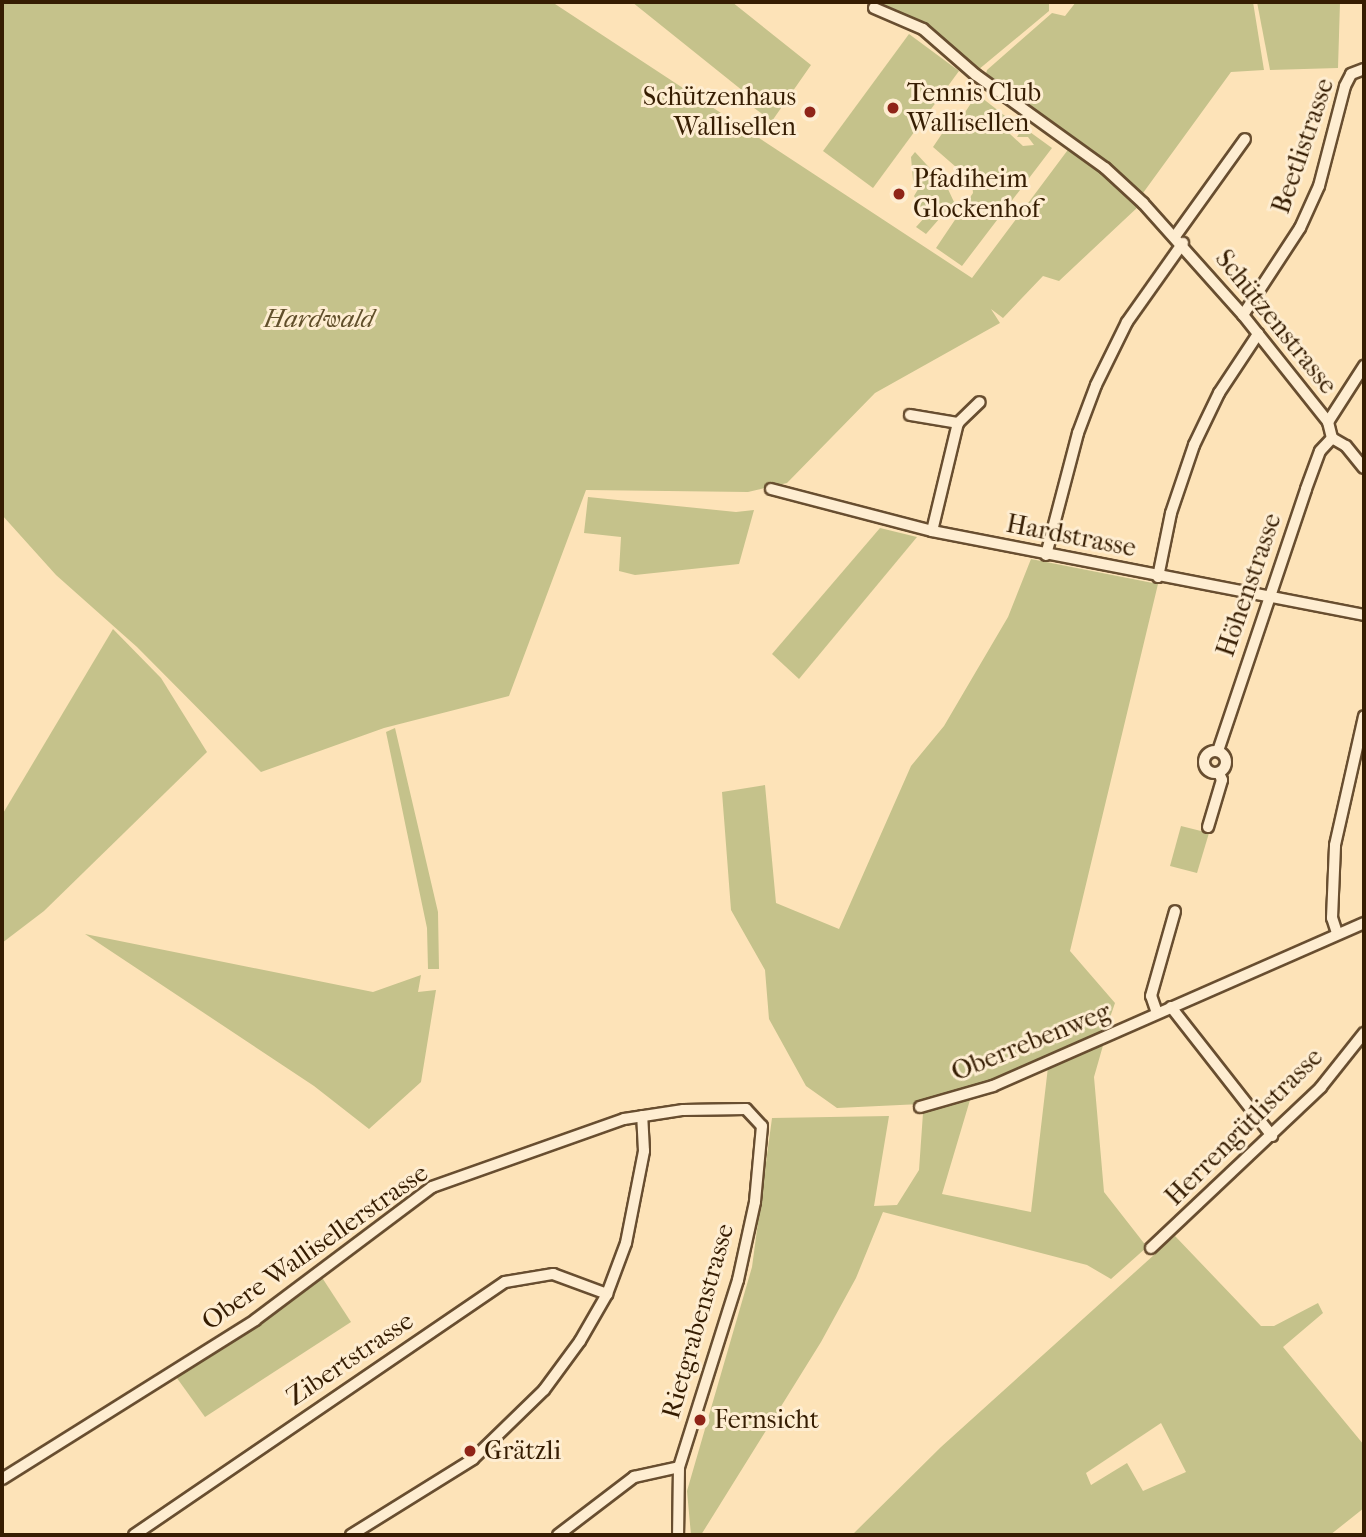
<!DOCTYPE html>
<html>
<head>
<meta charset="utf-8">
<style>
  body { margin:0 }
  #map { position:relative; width:1366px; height:1537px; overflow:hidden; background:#fde3b8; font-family:"IM FELL French Canon",serif }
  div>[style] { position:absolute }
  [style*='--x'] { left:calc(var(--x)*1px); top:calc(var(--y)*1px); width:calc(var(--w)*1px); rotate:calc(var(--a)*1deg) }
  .green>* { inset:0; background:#c5c28b }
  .roads { filter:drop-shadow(2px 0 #684e30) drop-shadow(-2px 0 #684e30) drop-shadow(0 2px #684e30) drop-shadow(0 -2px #684e30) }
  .street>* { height:10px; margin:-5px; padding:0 5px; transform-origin:5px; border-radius:5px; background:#feedd1 }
  .street>.ring { margin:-5px; padding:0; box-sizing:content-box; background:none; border:10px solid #feedd1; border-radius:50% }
  .dots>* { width:19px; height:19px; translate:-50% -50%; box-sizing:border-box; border:4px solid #feedd1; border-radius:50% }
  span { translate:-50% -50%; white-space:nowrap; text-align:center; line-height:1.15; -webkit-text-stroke:6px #feedd1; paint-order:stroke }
  .poi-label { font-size:26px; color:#361d02 }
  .left { translate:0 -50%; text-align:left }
  .right { translate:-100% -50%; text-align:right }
  .street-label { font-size:26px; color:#361d02 }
  .park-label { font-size:26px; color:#614f2b; font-style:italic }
  .frame { position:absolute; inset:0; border:4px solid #361d02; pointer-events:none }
</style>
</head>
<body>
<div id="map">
  <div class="green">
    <div style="clip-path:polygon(2px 2px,552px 2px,972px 278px,1070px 147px,1139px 206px,1059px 281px,1043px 276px,1003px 318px,991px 309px,1000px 323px,875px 393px,787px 483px,748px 492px,586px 490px,509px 696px,384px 728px,261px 772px,137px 647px,56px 575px,2px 515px)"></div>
    <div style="clip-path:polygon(632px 2px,732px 2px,811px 65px,772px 121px,739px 97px,743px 91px)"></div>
    <div style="clip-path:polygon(870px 2px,1049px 2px,1049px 11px,978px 70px,924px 26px)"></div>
    <div style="clip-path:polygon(1076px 2px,1253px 2px,1264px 70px,1231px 72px,1143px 193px,985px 77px,987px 70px,1052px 13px,1065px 16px)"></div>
    <div style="clip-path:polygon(1257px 2px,1340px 2px,1338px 68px,1270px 70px)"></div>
    <div style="clip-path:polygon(909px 34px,959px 71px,873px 188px,823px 151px)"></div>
    <div style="clip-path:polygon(977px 94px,1014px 123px,1010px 134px,1023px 146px,1034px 145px,1028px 137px,1017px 137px,1023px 127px,1052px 148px,962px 266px,936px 248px,973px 193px,972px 181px,933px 147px,956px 113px,962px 117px)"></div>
    <div style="clip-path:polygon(915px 152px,947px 187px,954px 202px,926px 234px,916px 227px,926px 216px,914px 196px,920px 186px,913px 180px,911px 157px)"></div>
    <div style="clip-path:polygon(588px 497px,736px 512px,754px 510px,739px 564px,635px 575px,619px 571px,621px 537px,584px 533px)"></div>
    <div style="clip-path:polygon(880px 528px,917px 537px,799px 679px,772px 654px)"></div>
    <div style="clip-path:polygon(1031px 559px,1158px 584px,1070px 951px,1115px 1003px,1105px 1032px,996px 1081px,921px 1104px,837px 1108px,806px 1086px,769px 1019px,765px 970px,731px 910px,722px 792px,765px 785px,776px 903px,839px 929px,911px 766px,944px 726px,1008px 617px)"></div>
    <div style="clip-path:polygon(113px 629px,161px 678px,207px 752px,44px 911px,2px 943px,2px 815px)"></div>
    <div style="clip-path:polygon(395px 728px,438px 912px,439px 969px,428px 969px,427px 928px,386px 732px)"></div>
    <div style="clip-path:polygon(1181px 826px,1209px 833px,1197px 873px,1170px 866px)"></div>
    <div style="clip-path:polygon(85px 934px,373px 992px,421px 975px,418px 992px,436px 990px,421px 1082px,369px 1129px,314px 1086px)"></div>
    <div style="clip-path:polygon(1104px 1042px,1094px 1077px,1104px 1192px,1147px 1247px,1111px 1279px,1087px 1265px,883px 1212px,856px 1278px,821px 1342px,701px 1535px,691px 1535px,687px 1491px,752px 1267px,772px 1118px,889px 1116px,874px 1206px,897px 1205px,919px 1170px,923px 1113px,970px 1100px,942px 1194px,1031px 1212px,1048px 1067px)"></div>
    <div style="clip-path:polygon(evenodd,1175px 1236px,1261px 1326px,1274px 1326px,1318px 1303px,1323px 1313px,1283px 1347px,1364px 1445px,1364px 1508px,1330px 1535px,852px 1535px,941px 1447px,1175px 1236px,1161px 1423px,1186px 1472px,1143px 1491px,1127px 1463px,1091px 1485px,1086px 1473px,1161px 1423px)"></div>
    <div style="clip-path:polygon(321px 1276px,351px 1322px,205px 1417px,174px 1374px)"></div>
  </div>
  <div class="roads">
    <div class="street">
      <div style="--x:874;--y:8;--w:53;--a:23.2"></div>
      <div style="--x:923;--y:29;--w:70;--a:41"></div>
      <div style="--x:976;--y:75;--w:159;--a:35.8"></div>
      <div style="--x:1105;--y:168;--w:52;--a:42.6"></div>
      <div style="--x:1143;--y:203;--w:150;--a:48.2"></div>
      <div style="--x:1243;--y:315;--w:137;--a:51.5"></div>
      <div style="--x:1328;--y:422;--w:16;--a:76"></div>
      <div style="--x:1332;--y:438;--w:16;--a:30"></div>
      <div style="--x:1346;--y:446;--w:28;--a:51"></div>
      <div style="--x:1176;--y:235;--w:118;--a:-54.3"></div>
      <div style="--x:1243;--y:315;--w:104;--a:-56.8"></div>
      <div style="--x:1300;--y:228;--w:46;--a:-65.7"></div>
      <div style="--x:1319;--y:186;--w:103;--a:-75.4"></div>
      <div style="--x:1345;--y:86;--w:13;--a:-63"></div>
      <div style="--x:1351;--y:74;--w:14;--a:-21"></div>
      <div style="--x:910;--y:415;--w:49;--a:9.5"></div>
      <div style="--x:1328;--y:422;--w:67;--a:-57.3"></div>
      <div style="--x:771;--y:489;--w:166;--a:14.6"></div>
      <div style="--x:932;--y:531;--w:440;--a:11"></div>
      <div style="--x:932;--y:531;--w:111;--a:-76.5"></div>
      <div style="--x:958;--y:423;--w:30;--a:-44"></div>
      <div style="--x:1046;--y:555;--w:126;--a:-75.3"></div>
      <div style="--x:1078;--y:433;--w:51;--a:-69.4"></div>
      <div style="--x:1096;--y:385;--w:70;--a:-63.8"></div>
      <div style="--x:1127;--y:322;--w:97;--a:-54.7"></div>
      <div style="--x:1158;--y:577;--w:65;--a:-78.5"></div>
      <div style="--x:1171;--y:513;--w:72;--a:-71.3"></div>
      <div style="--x:1194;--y:445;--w:58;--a:-64.3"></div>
      <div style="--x:1219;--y:393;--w:71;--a:-56.5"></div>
      <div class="ring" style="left:1204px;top:751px;width:12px;height:12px"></div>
      <div style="--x:1218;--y:751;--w:276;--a:-71.4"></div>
      <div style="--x:1306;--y:489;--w:40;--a:-69.8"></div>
      <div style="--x:1320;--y:451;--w:18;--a:-47"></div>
      <div style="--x:1208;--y:827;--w:49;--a:-73.4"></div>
      <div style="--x:1222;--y:780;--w:8;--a:-113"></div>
      <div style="--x:1337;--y:933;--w:16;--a:-108"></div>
      <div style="--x:1332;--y:918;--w:73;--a:-87.6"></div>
      <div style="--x:1335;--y:845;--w:132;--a:-77.3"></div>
      <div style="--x:1171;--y:1007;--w:164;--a:51.9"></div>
      <div style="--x:1157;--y:1013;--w:18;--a:-109"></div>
      <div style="--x:1151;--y:996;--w:88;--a:-74.2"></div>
      <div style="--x:920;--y:1107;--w:76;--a:-16"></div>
      <div style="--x:993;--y:1086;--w:405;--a:-23.7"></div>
      <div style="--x:1151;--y:1248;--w:234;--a:-43.4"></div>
      <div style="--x:1321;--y:1087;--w:69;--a:-51.5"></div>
      <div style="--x:2;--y:1479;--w:299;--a:-32.1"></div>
      <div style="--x:255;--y:1320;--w:221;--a:-36.9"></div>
      <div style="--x:432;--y:1187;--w:204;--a:-19.5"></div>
      <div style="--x:624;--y:1119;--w:60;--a:-8.7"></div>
      <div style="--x:683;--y:1110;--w:63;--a:-0.9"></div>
      <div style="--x:746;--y:1109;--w:23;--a:47"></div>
      <div style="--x:762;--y:1126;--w:76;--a:95.3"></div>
      <div style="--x:755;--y:1202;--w:80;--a:102.3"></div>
      <div style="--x:738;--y:1280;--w:196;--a:107.5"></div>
      <div style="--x:679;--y:1467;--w:68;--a:90.8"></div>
      <div style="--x:134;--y:1535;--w:449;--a:-34.3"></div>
      <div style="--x:505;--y:1282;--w:49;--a:-9.5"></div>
      <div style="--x:553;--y:1274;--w:58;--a:20.3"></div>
      <div style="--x:351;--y:1535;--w:144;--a:-31.9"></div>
      <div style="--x:473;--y:1459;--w:99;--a:-44.2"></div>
      <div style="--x:544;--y:1390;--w:61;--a:-53.7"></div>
      <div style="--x:580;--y:1341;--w:54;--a:-60.1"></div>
      <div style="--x:607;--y:1294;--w:54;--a:-69.6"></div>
      <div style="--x:626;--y:1243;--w:94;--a:-78.9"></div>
      <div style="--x:644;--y:1151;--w:35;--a:-93"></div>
      <div style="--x:558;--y:1535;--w:96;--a:-37.3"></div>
      <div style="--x:634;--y:1477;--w:46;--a:-12.5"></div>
    </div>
  </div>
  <div class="dots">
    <div style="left:893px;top:108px;background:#8f2418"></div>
    <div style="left:810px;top:112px;background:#8f2418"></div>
    <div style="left:899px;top:194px;background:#8f2418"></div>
    <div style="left:700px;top:1420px;background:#8f2418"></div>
    <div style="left:470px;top:1451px;background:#8f2418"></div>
  </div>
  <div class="poi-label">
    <span class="left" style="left:907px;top:108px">Tennis Club<br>Wallisellen</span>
    <span class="right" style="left:796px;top:112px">Schützenhaus<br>Wallisellen</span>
    <span class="left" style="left:913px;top:194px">Pfadiheim<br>Glockenhof</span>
    <span class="left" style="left:714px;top:1420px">Fernsicht</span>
    <span class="left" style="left:484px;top:1451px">Grätzli</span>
  </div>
  <div class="street-label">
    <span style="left:1303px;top:146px;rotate:-71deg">Beetlistrasse</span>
    <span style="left:1276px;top:322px;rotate:51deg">Schützenstrasse</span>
    <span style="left:1071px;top:536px;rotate:11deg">Hardstrasse</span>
    <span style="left:1249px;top:585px;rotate:-71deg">Höhenstrasse</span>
    <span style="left:1031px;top:1042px;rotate:-22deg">Oberrebenweg</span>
    <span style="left:1244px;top:1127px;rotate:-45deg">Herrengütlistrasse</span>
    <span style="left:315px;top:1247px;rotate:-35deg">Obere Wallisellerstrasse</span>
    <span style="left:698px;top:1321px;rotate:-74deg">Rietgrabenstrasse</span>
    <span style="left:350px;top:1359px;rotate:-34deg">Zibertstrasse</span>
  </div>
  <div class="park-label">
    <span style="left:319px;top:319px">Hardwald</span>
  </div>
  <div class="frame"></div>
</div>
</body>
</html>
